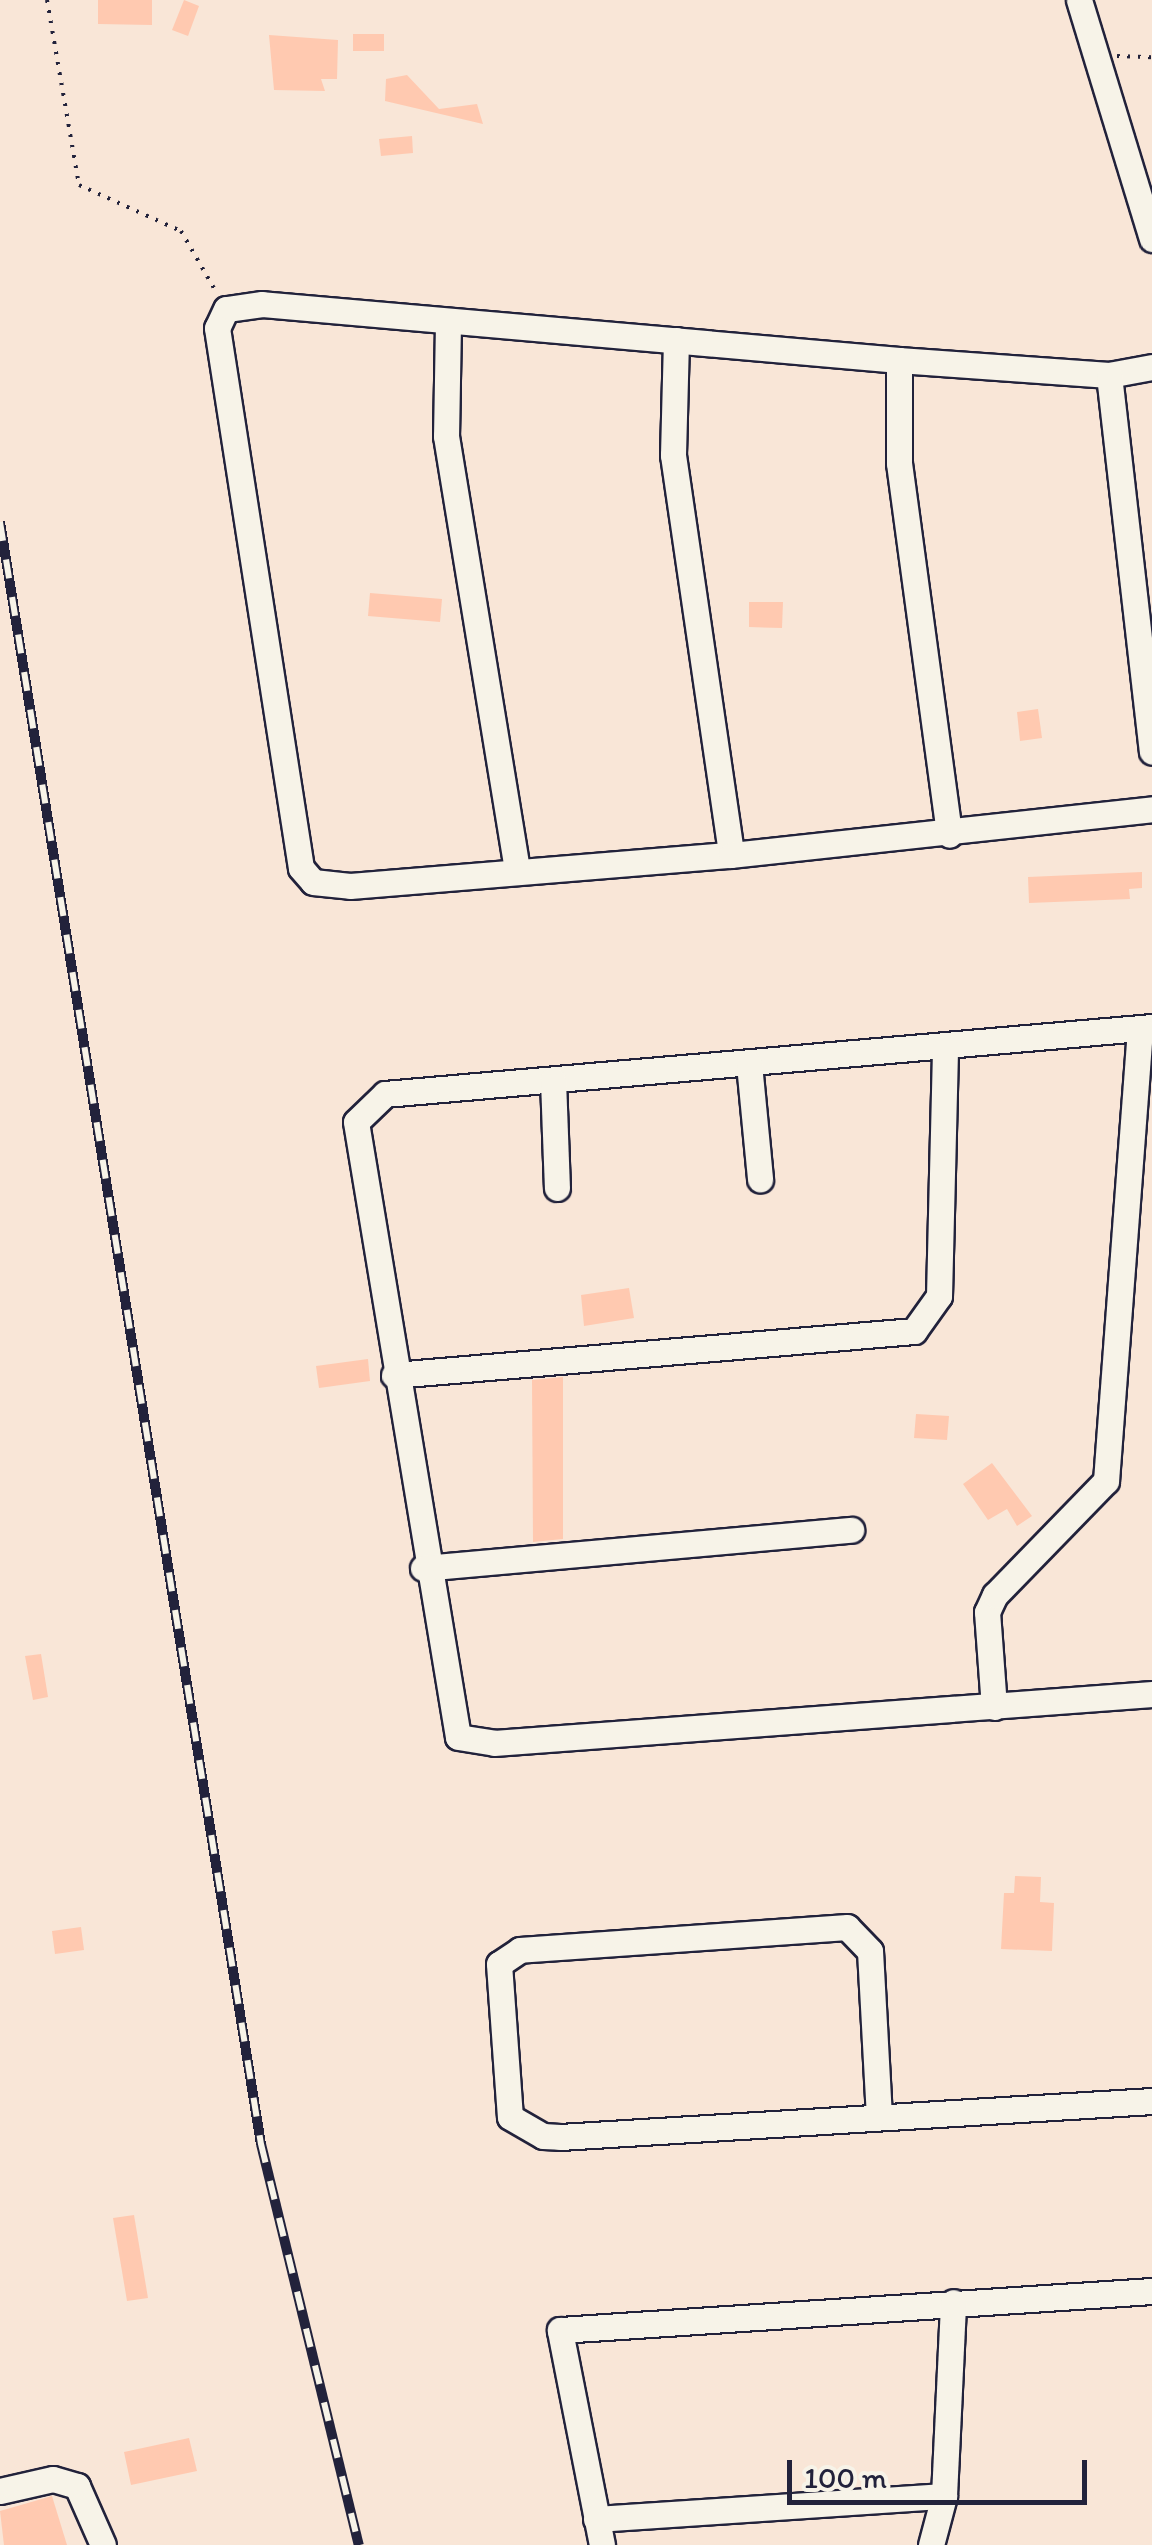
<!DOCTYPE html>
<html>
<head>
<meta charset="utf-8">
<style>
  body { margin:0 }
  #map { position:relative; width:1152px; height:2545px; overflow:hidden; background:#f9e6d7; font-family:Itim,sans-serif }
  div>[style] { position:absolute }
  [style*='--x'] { left:calc(var(--x)*1px); top:calc(var(--y)*1px); width:calc(var(--w)*1px); rotate:calc(var(--a)*1deg) }
  .building>* { inset:0; background:#ffc9b0 }
  .path>* { height:4px; margin-top:-2px; transform-origin:0; background:repeating-linear-gradient(90deg,#22223b 0 2.5px,transparent 0 10.5px) }
  .roads { filter:drop-shadow(2px 0 #22223b) drop-shadow(-2px 0 #22223b) drop-shadow(0 2px #22223b) drop-shadow(0 -2px #22223b) }
  .minor>* { height:25px; margin:-12.5px; padding:0 12.5px; transform-origin:12.5px; border-radius:12.5px; background:#f7f3e8 }
  .rail>* { height:10px; margin-top:-5px; transform-origin:0; background:repeating-linear-gradient(90deg,#f7f3e8 0 19px,#22223b 0 38px); box-sizing:border-box; border-block:2px solid #22223b }
  span { translate:-50% -50%; white-space:nowrap; text-align:center; line-height:1.15; -webkit-text-stroke:8px #f7f3e8; paint-order:stroke }
  .scale { position:absolute; left:787px; top:2460px; width:300px; height:45px; box-sizing:border-box; border:5px solid #22223b; border-top:0; padding-left:12px; font-size:30px; line-height:35px; white-space:nowrap; color:#22223b; -webkit-text-stroke:8px #f7f3e8; paint-order:stroke }
</style>
</head>
<body>
<div id="map">
  <div class="building">
    <div style="clip-path:polygon(98px 0,152px 0,152px 25px,98px 24px)"></div>
    <div style="clip-path:polygon(184px 0,199px 6px,188px 36px,172px 30px)"></div>
    <div style="clip-path:polygon(353px 34px,384px 34px,384px 51px,353px 51px)"></div>
    <div style="clip-path:polygon(269px 35px,338px 40px,337px 79px,321px 79px,325px 91px,274px 90px)"></div>
    <div style="clip-path:polygon(407px 75px,439px 109px,477px 104px,483px 124px,385px 101px,386px 79px)"></div>
    <div style="clip-path:polygon(412px 136px,413px 153px,381px 156px,379px 139px)"></div>
    <div style="clip-path:polygon(370px 593px,442px 599px,440px 622px,368px 616px)"></div>
    <div style="clip-path:polygon(749px 602px,783px 602px,782px 628px,749px 627px)"></div>
    <div style="clip-path:polygon(1038px 709px,1042px 738px,1020px 741px,1017px 712px)"></div>
    <div style="clip-path:polygon(1142px 872px,1142px 888px,1129px 889px,1130px 899px,1029px 903px,1028px 877px)"></div>
    <div style="clip-path:polygon(629px 1288px,634px 1318px,584px 1326px,581px 1295px)"></div>
    <div style="clip-path:polygon(368px 1359px,370px 1381px,319px 1388px,316px 1366px)"></div>
    <div style="clip-path:polygon(563px 1377px,563px 1539px,533px 1542px,532px 1380px)"></div>
    <div style="clip-path:polygon(916px 1414px,949px 1416px,947px 1440px,914px 1438px)"></div>
    <div style="clip-path:polygon(992px 1463px,1032px 1516px,1017px 1526px,1007px 1509px,988px 1520px,963px 1484px)"></div>
    <div style="clip-path:polygon(41px 1654px,48px 1697px,33px 1700px,25px 1656px)"></div>
    <div style="clip-path:polygon(1015px 1876px,1041px 1877px,1040px 1902px,1054px 1903px,1052px 1951px,1001px 1949px,1004px 1893px,1014px 1893px)"></div>
    <div style="clip-path:polygon(81px 1927px,84px 1950px,55px 1954px,52px 1931px)"></div>
    <div style="clip-path:polygon(134px 2215px,148px 2298px,127px 2301px,113px 2218px)"></div>
    <div style="clip-path:polygon(189px 2438px,197px 2471px,131px 2485px,124px 2452px)"></div>
    <div style="clip-path:polygon(52px 2496px,67px 2545px,4px 2545px,0 2511px)"></div>
  </div>
  <div class="path">
    <div style="--x:47;--y:0;--w:188;--a:80.2"></div>
    <div style="--x:79;--y:185;--w:112;--a:24.3"></div>
    <div style="--x:181;--y:231;--w:68;--a:60"></div>
    <div style="--x:1117;--y:56;--w:35;--a:2"></div>
  </div>
  <div class="roads">
    <div class="minor">
      <div style="--x:1079;--y:0;--w:250;--a:73"></div>
      <div style="--x:448;--y:323;--w:113;--a:91"></div>
      <div style="--x:446;--y:436;--w:439;--a:80.7"></div>
      <div style="--x:676;--y:340;--w:115;--a:91.5"></div>
      <div style="--x:673;--y:455;--w:404;--a:81.7"></div>
      <div style="--x:899;--y:360;--w:103;--a:90"></div>
      <div style="--x:899;--y:463;--w:375;--a:82.3"></div>
      <div style="--x:1152;--y:367;--w:44;--a:169.5"></div>
      <div style="--x:1109;--y:375;--w:211;--a:-175.9"></div>
      <div style="--x:899;--y:360;--w:639;--a:-174.98"></div>
      <div style="--x:262;--y:304;--w:36;--a:172"></div>
      <div style="--x:226;--y:309;--w:21;--a:115"></div>
      <div style="--x:217;--y:328;--w:546;--a:81.16"></div>
      <div style="--x:301;--y:868;--w:18;--a:49"></div>
      <div style="--x:313;--y:882;--w:37;--a:6"></div>
      <div style="--x:350;--y:886;--w:382;--a:-4.7"></div>
      <div style="--x:731;--y:855;--w:424;--a:-6.2"></div>
      <div style="--x:1109;--y:375;--w:379;--a:83.5"></div>
      <div style="--x:1152;--y:1027;--w:770;--a:175.01"></div>
      <div style="--x:385;--y:1094;--w:40;--a:136"></div>
      <div style="--x:356;--y:1122;--w:623;--a:80.58"></div>
      <div style="--x:458;--y:1737;--w:36;--a:9"></div>
      <div style="--x:494;--y:1743;--w:660;--a:-4.26"></div>
      <div style="--x:749;--y:1064;--w:116;--a:84.5"></div>
      <div style="--x:553;--y:1080;--w:108;--a:87.9"></div>
      <div style="--x:394;--y:1375;--w:522;--a:-4.84"></div>
      <div style="--x:914;--y:1331;--w:43;--a:-54.5"></div>
      <div style="--x:939;--y:1296;--w:248;--a:-88.6"></div>
      <div style="--x:423;--y:1568;--w:430;--a:-5.1"></div>
      <div style="--x:994;--y:1707;--w:95;--a:-94.2"></div>
      <div style="--x:987;--y:1612;--w:19;--a:-65"></div>
      <div style="--x:995;--y:1595;--w:159;--a:-45.8"></div>
      <div style="--x:1106;--y:1481;--w:454;--a:-85.7"></div>
      <div style="--x:879;--y:2117;--w:166;--a:-93.1"></div>
      <div style="--x:870;--y:1951;--w:33;--a:-134"></div>
      <div style="--x:847;--y:1927;--w:328;--a:176"></div>
      <div style="--x:520;--y:1950;--w:25;--a:146"></div>
      <div style="--x:499;--y:1964;--w:153;--a:85.9"></div>
      <div style="--x:510;--y:2117;--w:38;--a:30"></div>
      <div style="--x:543;--y:2136;--w:17;--a:3"></div>
      <div style="--x:560;--y:2137;--w:593;--a:-3.48"></div>
      <div style="--x:0;--y:2491;--w:54;--a:-12.8"></div>
      <div style="--x:53;--y:2479;--w:25;--a:16"></div>
      <div style="--x:77;--y:2486;--w:64;--a:66.2"></div>
      <div style="--x:596;--y:2519;--w:349;--a:-3.8"></div>
      <div style="--x:602;--y:2545;--w:219;--a:-101.1"></div>
      <div style="--x:560;--y:2330;--w:593;--a:-3.77"></div>
      <div style="--x:931;--y:2545;--w:51;--a:-75.1"></div>
      <div style="--x:944;--y:2496;--w:194;--a:-87.3"></div>
    </div>
  </div>
  <div class="rail">
    <div style="--x:0;--y:522;--w:1643;--a:80.86"></div>
    <div style="--x:261;--y:2144;--w:413;--a:76.3"></div>
  </div>
  <div class="scale">100 m</div>
</div>
</body>
</html>
